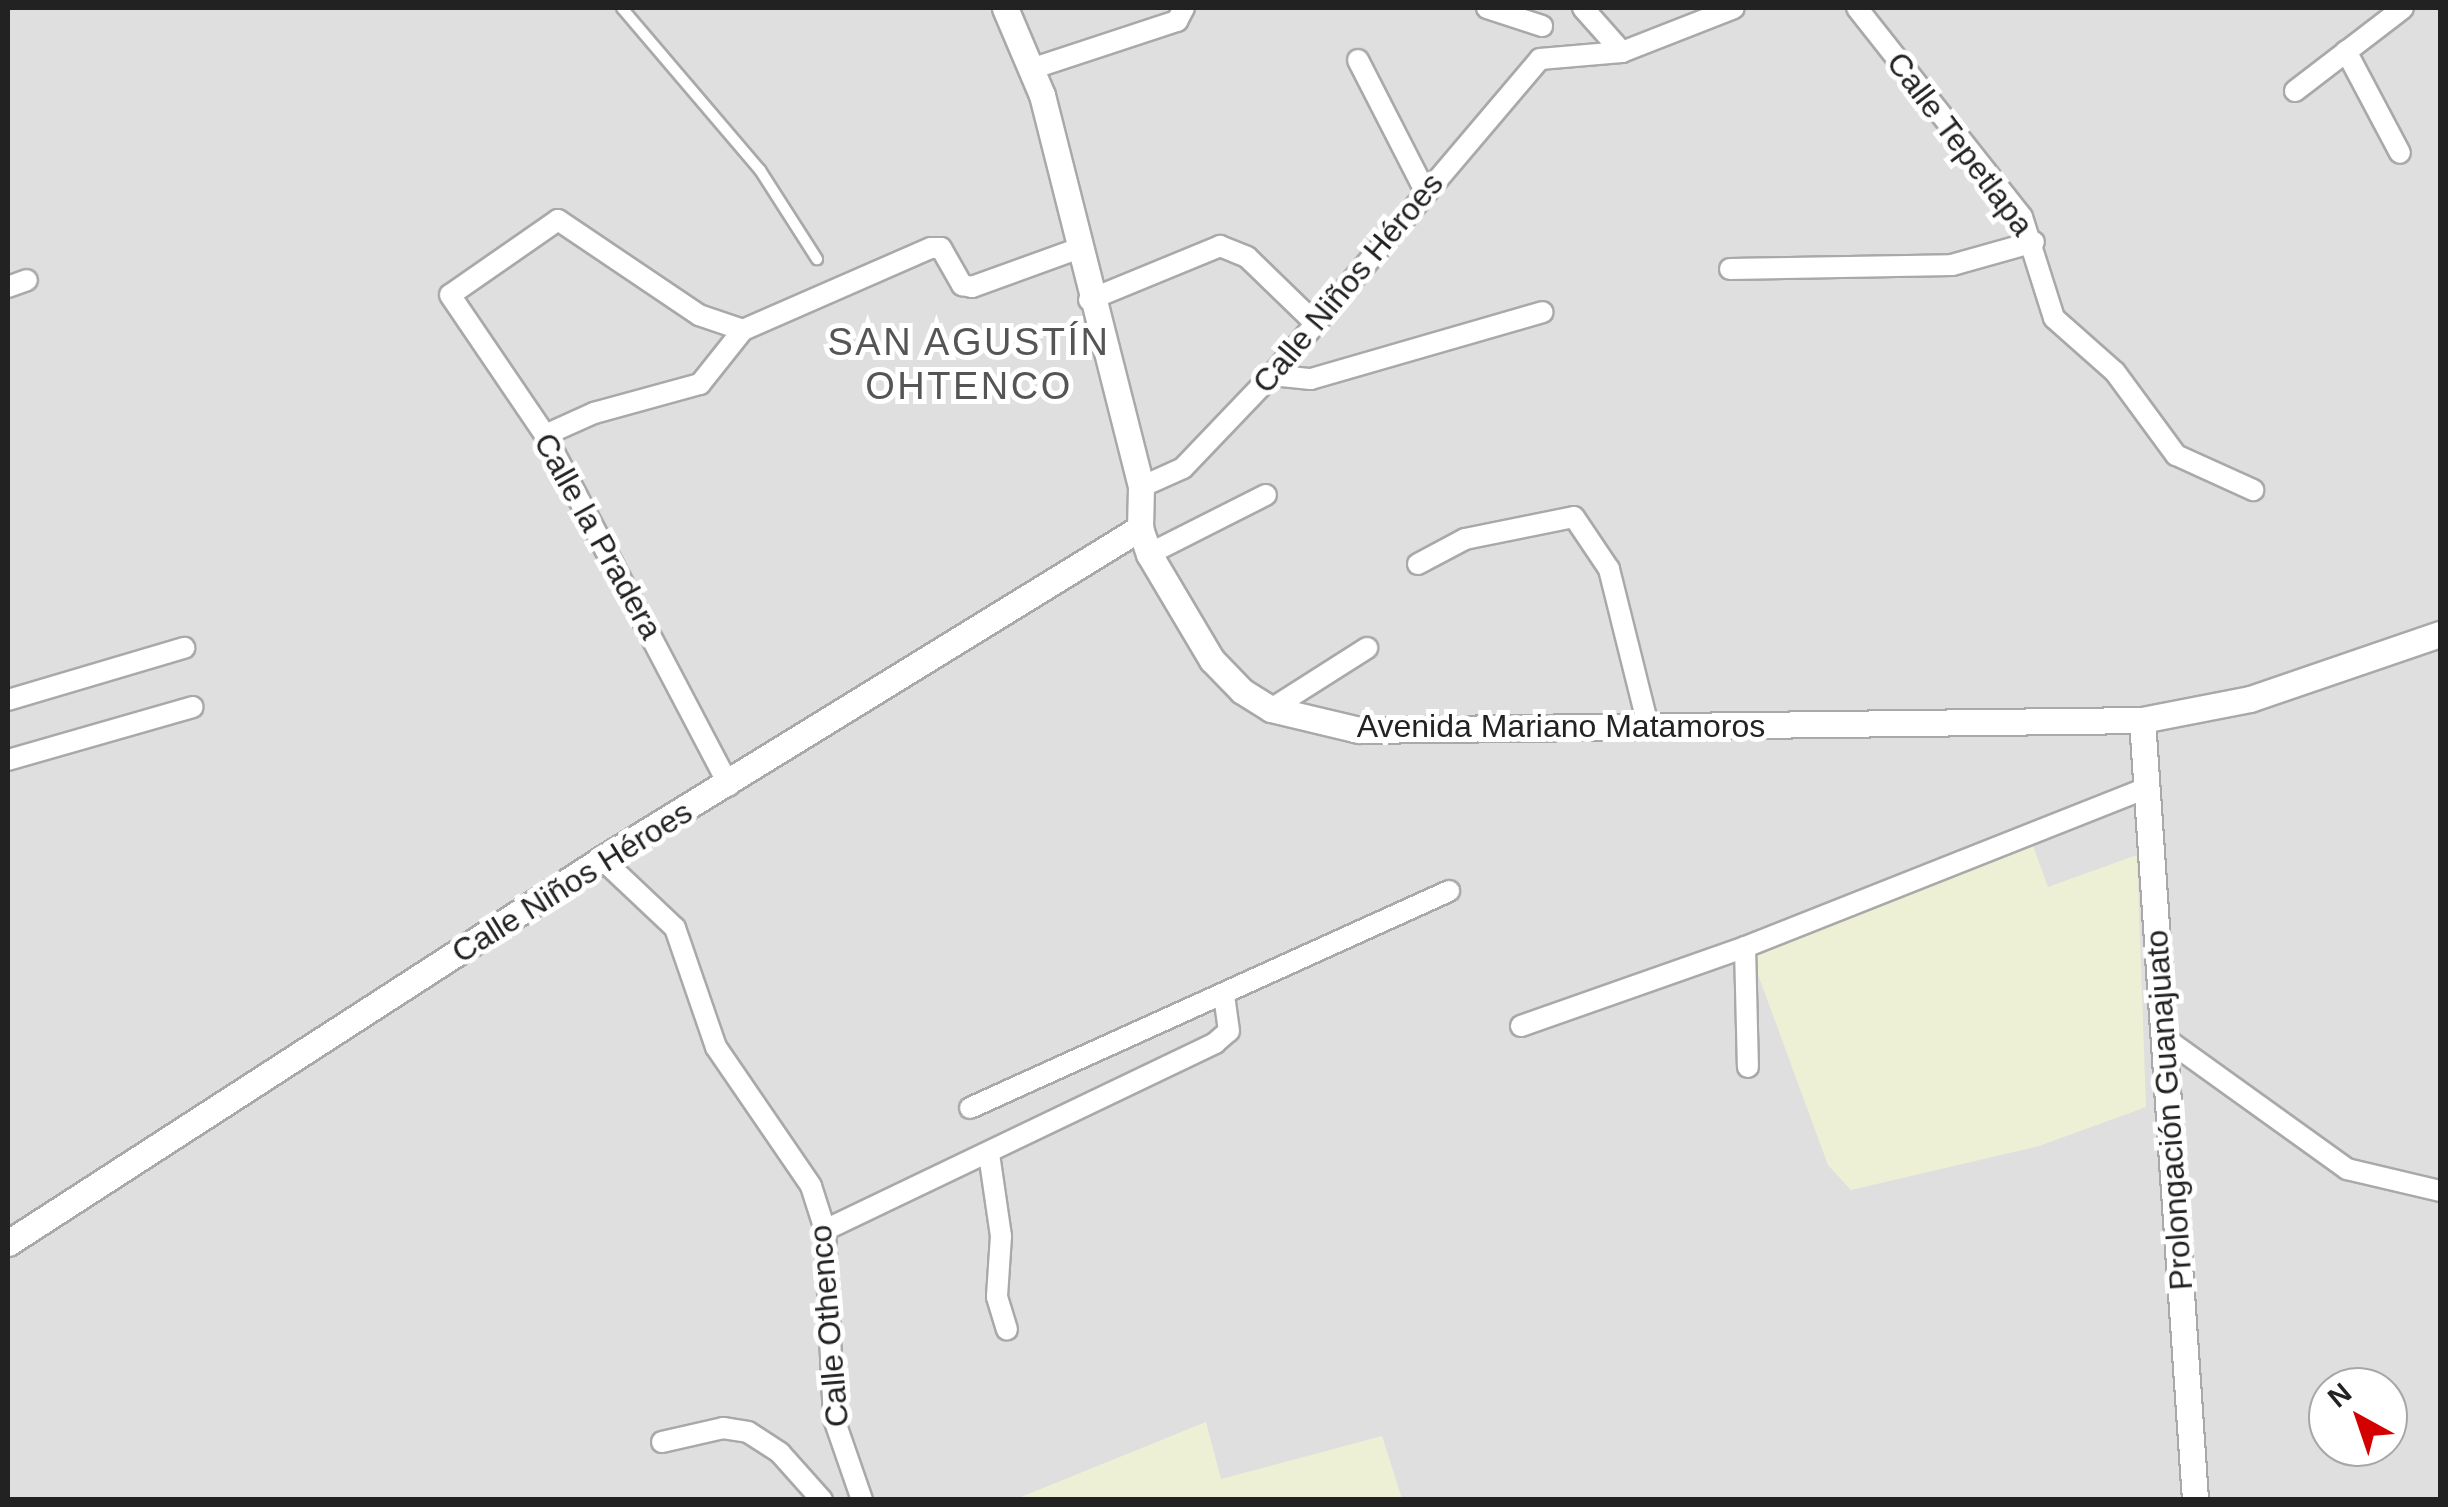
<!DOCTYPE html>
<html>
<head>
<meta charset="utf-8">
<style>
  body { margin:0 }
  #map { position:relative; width:2448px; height:1507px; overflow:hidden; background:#f2efe9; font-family:Helvetica,sans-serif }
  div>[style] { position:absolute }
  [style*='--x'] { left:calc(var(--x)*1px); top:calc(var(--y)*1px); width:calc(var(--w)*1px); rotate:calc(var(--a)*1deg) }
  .residential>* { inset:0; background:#e0dfdf }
  .farmland>* { inset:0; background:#eef0d5 }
  .roads { filter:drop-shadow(2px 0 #a9a9a9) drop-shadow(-2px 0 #a9a9a9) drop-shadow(0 2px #a9a9a9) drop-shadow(0 -2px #a9a9a9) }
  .service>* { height:10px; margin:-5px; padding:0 5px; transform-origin:5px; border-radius:5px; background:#fff }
  .minor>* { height:20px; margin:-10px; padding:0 10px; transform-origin:10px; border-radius:10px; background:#fff }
  .tertiary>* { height:25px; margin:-12.5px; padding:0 12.5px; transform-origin:12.5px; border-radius:12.5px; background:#fff }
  span { translate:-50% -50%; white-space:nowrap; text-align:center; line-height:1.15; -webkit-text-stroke:10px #fff; paint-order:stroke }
  .street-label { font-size:32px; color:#222 }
  .quarter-label { font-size:38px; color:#555; letter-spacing:2.5px }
  .frame { position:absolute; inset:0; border:10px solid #222; pointer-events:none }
  .north { position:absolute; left:2308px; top:1367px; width:100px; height:100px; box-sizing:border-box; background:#fff; border:2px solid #a7a7a7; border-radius:50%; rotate:320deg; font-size:28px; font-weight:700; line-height:40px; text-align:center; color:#222 }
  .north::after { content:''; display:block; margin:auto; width:35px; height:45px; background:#d40000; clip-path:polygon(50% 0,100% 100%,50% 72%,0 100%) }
</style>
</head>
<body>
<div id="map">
  <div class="residential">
    <div style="clip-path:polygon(evenodd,8px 8px,2440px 8px,2440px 1499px,8px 1500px,8px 8px,2328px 1387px,2388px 1387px,2388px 1447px,2328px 1447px,2328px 1387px)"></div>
  </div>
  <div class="farmland">
    <div style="clip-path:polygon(2029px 835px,2048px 887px,2137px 855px,2146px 1107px,2039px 1146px,1851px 1190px,1828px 1165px,1749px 950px)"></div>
    <div style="clip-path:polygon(1206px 1422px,1221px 1479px,1382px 1436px,1402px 1499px,1016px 1499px)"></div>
  </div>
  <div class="roads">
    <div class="service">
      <div style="--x:622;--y:8;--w:213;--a:49.6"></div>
      <div style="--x:760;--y:170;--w:106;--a:57.4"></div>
    </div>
    <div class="minor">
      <div style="--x:1487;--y:8;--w:58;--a:18.1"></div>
      <div style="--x:1583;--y:8;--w:59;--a:48.4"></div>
      <div style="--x:1857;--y:8;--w:266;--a:51.7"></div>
      <div style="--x:2022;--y:217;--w:106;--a:72.4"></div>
      <div style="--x:2054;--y:318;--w:81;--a:41.5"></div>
      <div style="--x:2115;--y:372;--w:103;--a:53.7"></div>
      <div style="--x:2176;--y:455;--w:85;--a:24.4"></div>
      <div style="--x:2346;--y:51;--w:115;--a:62.1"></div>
      <div style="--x:1540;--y:59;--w:82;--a:-4.9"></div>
      <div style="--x:1622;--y:52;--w:120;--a:-21.4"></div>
      <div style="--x:1358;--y:60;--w:147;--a:62.9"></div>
      <div style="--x:1034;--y:68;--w:151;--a:-18.2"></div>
      <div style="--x:1177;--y:21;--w:15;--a:-62"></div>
      <div style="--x:2295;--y:91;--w:136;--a:-37.5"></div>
      <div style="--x:1730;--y:269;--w:222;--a:-1"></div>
      <div style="--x:1952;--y:265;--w:85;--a:-15.7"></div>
      <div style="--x:8;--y:287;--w:20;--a:-20"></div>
      <div style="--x:1089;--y:300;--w:142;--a:-22.4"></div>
      <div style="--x:1220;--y:246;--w:29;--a:22"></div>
      <div style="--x:1247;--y:257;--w:95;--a:44.1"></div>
      <div style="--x:743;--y:330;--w:205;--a:-23.6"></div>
      <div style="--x:931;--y:248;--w:10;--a:0"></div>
      <div style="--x:941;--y:248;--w:43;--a:60.4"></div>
      <div style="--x:962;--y:285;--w:10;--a:11"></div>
      <div style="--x:972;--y:287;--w:112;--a:-19.9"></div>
      <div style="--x:1272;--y:375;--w:39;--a:6"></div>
      <div style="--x:1311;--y:379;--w:241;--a:-16.1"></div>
      <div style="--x:545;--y:435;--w:54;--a:-24.2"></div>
      <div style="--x:594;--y:413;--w:110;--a:-15.3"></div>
      <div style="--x:700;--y:384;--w:69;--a:-51.5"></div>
      <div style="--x:743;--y:330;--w:46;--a:-161.2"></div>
      <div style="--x:699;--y:315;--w:170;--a:-146"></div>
      <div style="--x:558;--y:220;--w:131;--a:145.2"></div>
      <div style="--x:450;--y:295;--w:169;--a:55.8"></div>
      <div style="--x:545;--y:435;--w:396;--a:62.3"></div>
      <div style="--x:1141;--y:487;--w:46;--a:-24.3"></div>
      <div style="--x:1183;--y:468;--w:129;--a:-46.3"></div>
      <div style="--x:1272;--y:375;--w:414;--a:-49.7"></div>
      <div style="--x:1149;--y:554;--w:131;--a:-26.8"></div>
      <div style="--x:1418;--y:564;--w:53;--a:-28"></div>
      <div style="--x:1465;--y:539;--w:111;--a:-11.4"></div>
      <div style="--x:1574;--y:517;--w:63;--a:56.1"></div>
      <div style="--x:1609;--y:569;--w:161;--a:76"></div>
      <div style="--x:8;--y:700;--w:184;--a:-16.5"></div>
      <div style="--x:1271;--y:709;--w:114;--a:-32.4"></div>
      <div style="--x:8;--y:760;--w:192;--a:-16"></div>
      <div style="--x:602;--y:859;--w:100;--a:43.4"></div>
      <div style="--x:675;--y:928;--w:126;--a:71"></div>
      <div style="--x:716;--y:1047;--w:168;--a:55.6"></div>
      <div style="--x:811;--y:1186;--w:46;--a:72.3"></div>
      <div style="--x:825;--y:1230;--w:189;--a:87.3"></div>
      <div style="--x:834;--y:1419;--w:86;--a:70.9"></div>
      <div style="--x:1745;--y:947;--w:120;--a:88.6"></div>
      <div style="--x:1521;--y:1026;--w:238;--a:-19.4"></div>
      <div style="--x:1745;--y:947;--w:430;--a:-21.6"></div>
      <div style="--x:2166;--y:1039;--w:223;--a:35.7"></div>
      <div style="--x:2347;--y:1169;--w:96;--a:13.3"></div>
      <div style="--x:970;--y:1108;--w:526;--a:-24.37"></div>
      <div style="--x:989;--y:1154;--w:83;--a:81.7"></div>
      <div style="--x:1001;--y:1236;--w:61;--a:93.8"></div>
      <div style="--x:997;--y:1297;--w:34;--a:73"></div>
      <div style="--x:825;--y:1230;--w:433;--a:-25.6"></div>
      <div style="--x:1215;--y:1043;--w:18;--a:-41"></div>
      <div style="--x:1229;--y:1031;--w:36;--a:-98"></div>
      <div style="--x:662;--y:1442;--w:63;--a:-12.9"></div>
      <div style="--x:723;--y:1428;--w:25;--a:9"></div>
      <div style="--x:748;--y:1432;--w:38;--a:33"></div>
      <div style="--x:780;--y:1453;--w:63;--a:48.2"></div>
    </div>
    <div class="tertiary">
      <div style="--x:1005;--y:8;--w:95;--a:67"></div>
      <div style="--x:1042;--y:95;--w:404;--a:75.8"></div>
      <div style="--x:1141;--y:487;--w:41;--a:91.4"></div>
      <div style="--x:1140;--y:528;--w:28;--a:71"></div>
      <div style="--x:1149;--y:554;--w:123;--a:59.3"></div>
      <div style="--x:1212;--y:660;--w:43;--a:45.9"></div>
      <div style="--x:1242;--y:691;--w:34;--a:32"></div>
      <div style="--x:1271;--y:709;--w:90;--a:13.4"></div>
      <div style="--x:1359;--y:730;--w:783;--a:-0.73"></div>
      <div style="--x:2142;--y:720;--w:110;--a:-11"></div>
      <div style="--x:2250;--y:699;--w:201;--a:-18.9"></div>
      <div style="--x:2142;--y:720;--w:782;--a:86.11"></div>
      <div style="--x:8;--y:1243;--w:707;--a:-32.88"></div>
      <div style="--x:602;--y:859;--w:632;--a:-31.6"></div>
    </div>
  </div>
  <div class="street-label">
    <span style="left:1960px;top:144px;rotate:53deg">Calle Tepetlapa</span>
    <span style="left:1348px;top:283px;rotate:-50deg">Calle Niños Héroes</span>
    <span style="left:598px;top:536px;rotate:61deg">Calle la Pradera</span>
    <span style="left:1561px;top:726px">Avenida Mariano Matamoros</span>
    <span style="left:572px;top:882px;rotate:-32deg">Calle Niños Héroes</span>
    <span style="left:2169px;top:1110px;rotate:-94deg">Prolongación Guanajuato</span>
    <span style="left:829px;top:1326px;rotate:-95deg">Calle Othenco</span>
  </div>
  <div class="quarter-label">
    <span style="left:969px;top:365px">SAN AGUSTÍN<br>OHTENCO</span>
  </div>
  <div class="frame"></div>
  <div class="north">N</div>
</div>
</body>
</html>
